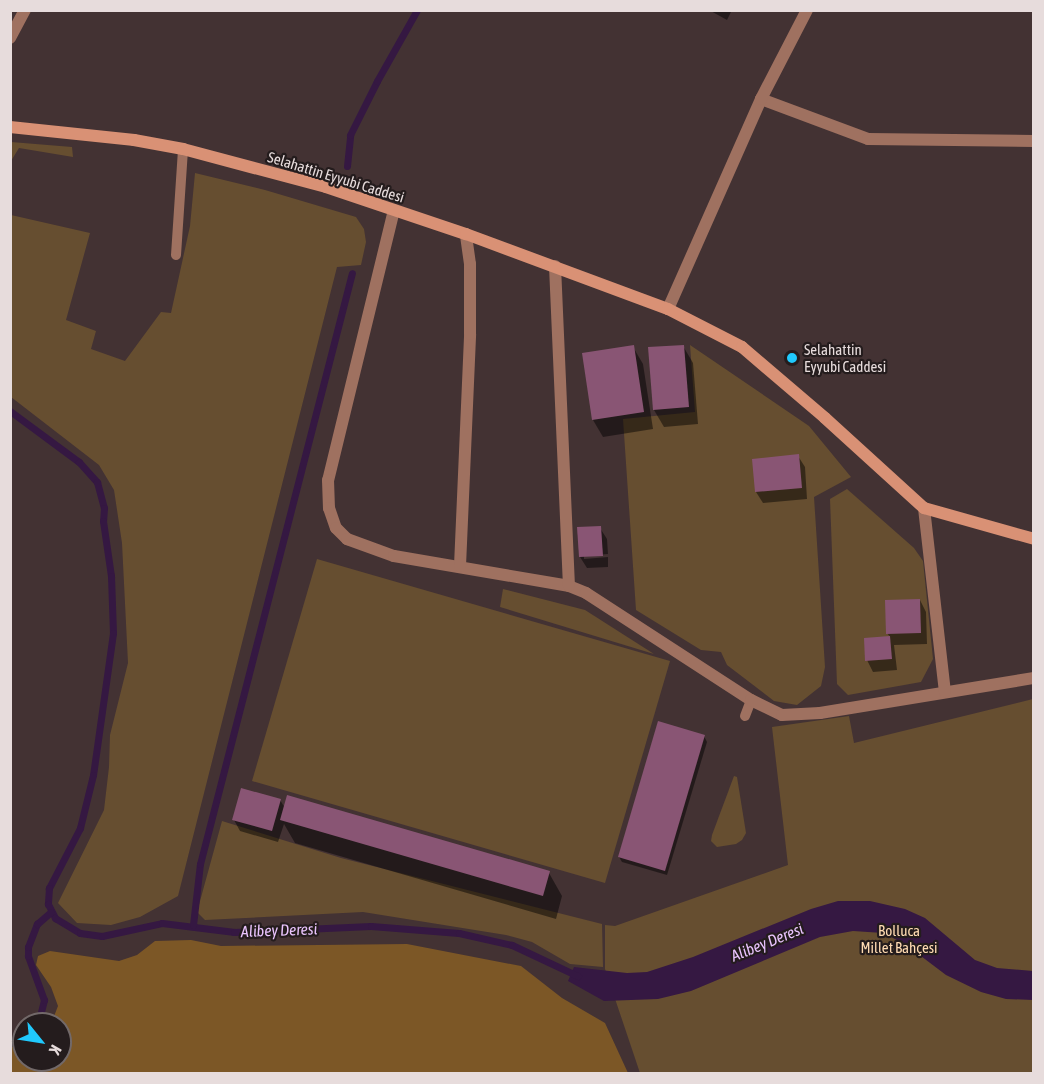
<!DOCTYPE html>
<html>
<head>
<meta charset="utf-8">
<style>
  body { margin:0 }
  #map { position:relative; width:1044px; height:1084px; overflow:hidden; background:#433233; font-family:"Asap Condensed",sans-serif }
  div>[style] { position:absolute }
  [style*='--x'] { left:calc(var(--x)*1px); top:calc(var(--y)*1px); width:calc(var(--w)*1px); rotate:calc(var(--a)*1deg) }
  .green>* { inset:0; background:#664e30 }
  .forest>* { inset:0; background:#7c5726 }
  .water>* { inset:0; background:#351842 }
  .shadow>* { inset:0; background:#0007 }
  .stream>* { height:7px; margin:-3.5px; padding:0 3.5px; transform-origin:3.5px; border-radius:3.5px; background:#351842 }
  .building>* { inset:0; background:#895574 }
  .lane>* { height:10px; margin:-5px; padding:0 5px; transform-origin:5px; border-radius:5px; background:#9f7160 }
  .street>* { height:12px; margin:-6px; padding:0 6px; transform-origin:6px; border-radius:6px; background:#9f7160 }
  .secondary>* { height:12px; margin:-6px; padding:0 6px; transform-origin:6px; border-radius:6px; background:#d99175 }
  .dots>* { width:16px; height:16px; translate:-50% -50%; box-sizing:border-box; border:3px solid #241c1d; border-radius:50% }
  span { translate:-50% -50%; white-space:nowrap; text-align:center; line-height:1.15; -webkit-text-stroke:4.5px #241c1d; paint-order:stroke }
  .street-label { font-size:15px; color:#e7dcdc }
  .poi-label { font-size:15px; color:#e7dcdc }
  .left { translate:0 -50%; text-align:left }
  .park-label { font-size:15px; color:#ffdbb2 }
  .water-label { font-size:16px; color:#eac4fe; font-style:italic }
  .frame { position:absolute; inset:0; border:12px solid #e7dcdc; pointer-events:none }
  .north { position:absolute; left:12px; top:1012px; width:60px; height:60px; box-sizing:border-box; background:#241c1d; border:2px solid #726969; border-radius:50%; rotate:120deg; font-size:16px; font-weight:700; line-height:24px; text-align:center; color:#e7dcdc }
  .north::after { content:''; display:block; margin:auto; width:21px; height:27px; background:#20c9fd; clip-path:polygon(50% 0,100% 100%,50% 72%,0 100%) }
</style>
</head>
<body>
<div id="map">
  <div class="green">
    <div style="clip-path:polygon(11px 142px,72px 147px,73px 157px,19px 148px,11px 161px)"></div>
    <div style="clip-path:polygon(195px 173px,265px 190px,356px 217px,364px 229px,366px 242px,361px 265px,337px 267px,178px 896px,140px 917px,111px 925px,77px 923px,58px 903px,104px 810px,109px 767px,110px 735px,128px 663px,122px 543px,114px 490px,99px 465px,11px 397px,11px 215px,90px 233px,66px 320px,96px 331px,91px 349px,125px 361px,161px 312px,171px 313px,190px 226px)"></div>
    <div style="clip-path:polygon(690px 345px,809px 426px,851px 477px,814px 497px,825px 667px,821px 686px,797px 705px,774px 701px,727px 665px,721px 652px,701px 650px,636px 610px,623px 419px,695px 412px)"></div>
    <div style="clip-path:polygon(847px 489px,914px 548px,923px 561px,933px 659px,921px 682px,848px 695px,837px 684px,830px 499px)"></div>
    <div style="clip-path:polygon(317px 559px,670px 661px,605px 883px,252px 781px)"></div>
    <div style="clip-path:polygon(503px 589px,585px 610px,654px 654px,500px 607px)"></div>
    <div style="clip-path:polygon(1033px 699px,1033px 1073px,640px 1073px,605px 969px,605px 925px,615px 926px,788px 865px,772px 727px,849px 716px,854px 743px)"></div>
    <div style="clip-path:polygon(734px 776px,737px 777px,746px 833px,742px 840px,736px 844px,717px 847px,711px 841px,712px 835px)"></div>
    <div style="clip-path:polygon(222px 821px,341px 858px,602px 924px,603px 967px,570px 964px,532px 942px,506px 935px,363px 912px,205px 920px,197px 912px)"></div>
  </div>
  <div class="forest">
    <div style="clip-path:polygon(191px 940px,221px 946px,407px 944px,521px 966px,562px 998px,605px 1023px,628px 1073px,11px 1073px,11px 1047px,24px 1047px,24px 1060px,60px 1060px,60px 1024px,51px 1024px,58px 1006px,51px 987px,36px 965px,38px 956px,50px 951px,119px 961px,137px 955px,155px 941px)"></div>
  </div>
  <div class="water">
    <div style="clip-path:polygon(838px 901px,870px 901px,905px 909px,925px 918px,975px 960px,997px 968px,1033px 971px,1033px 1000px,1006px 999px,981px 992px,946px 975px,905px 944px,883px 933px,853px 931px,820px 937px,691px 991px,658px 999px,604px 1001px,568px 981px,574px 967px,627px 973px,647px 972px,693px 957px,811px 909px)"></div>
  </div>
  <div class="shadow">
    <div style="clip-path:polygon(709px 10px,732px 10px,727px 20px)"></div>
    <div style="clip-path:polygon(683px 346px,693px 363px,698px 424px,664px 427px,654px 410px)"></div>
    <div style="clip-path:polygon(633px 347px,643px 364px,653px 429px,603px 437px,593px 420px)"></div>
    <div style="clip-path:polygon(798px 456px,805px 467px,807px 499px,763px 503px,756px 492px,754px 460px)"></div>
    <div style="clip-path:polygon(600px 528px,607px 539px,608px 554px,584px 556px,584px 559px,608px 557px,608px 567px,587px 568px,580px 557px)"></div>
    <div style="clip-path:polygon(920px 600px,926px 612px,927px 644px,894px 645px,897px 670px,873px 672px,867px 660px,890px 637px,887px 633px)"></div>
    <div style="clip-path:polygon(704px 736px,707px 742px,667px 875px,622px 862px,619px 857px)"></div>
    <div style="clip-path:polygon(280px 800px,285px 808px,549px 873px,562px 896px,556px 919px,295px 843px,284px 824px,278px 842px,240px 831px,234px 820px)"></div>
  </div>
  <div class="stream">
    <div style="--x:347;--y:166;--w:31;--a:-84"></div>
    <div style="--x:350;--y:135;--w:60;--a:-63.4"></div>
    <div style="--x:377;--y:81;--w:81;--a:-60.6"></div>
    <div style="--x:10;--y:411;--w:86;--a:36.5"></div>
    <div style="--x:79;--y:462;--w:27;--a:48"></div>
    <div style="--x:97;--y:482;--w:27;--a:75"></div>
    <div style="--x:104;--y:508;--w:13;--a:94"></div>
    <div style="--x:103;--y:521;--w:56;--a:81.7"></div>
    <div style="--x:111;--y:576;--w:57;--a:88"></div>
    <div style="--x:113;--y:633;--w:143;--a:98"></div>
    <div style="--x:93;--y:775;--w:55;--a:103.8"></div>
    <div style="--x:80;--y:828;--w:68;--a:117.3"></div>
    <div style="--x:49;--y:888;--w:16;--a:94"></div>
    <div style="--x:48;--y:904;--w:16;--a:63"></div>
    <div style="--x:55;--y:918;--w:29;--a:31"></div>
    <div style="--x:80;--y:933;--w:22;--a:8"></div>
    <div style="--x:102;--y:936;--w:61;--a:-12.2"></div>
    <div style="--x:162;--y:923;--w:73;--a:7.1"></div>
    <div style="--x:234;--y:932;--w:137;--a:-2.5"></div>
    <div style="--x:371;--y:926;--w:88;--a:4.5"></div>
    <div style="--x:459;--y:933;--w:54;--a:12.8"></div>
    <div style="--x:512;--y:945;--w:73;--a:25.2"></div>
    <div style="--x:193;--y:925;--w:61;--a:-83.5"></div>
    <div style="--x:200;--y:864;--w:610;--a:-75.58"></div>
    <div style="--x:38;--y:1024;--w:25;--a:-76"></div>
    <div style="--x:44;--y:1000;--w:47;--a:-110"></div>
    <div style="--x:28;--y:956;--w:9;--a:-90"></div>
    <div style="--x:28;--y:947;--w:25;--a:-69"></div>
    <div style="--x:37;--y:924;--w:18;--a:-41"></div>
    <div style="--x:10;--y:1042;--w:14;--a:-12"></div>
  </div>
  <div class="building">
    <div style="clip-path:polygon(634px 345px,644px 412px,592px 420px,582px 353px)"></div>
    <div style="clip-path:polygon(684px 345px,689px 407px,653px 410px,648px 347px)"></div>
    <div style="clip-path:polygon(799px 454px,802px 488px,755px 492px,752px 459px)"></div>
    <div style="clip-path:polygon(601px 526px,603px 556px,579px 557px,577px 527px)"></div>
    <div style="clip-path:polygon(920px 599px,921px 633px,886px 634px,885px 600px)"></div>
    <div style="clip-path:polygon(890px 636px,892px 659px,865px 661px,864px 638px)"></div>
    <div style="clip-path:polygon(658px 721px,705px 735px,665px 871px,618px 857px)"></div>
    <div style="clip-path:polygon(241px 788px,281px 799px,272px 831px,232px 820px)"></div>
    <div style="clip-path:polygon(287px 795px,550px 871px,543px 896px,280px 820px)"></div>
  </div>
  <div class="lane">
    <div style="--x:176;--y:255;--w:106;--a:-86.2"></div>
    <div style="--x:745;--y:716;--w:17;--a:-69"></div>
  </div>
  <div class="street">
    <div style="--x:10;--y:38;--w:32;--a:-62"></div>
    <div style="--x:761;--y:99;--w:114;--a:20.5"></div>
    <div style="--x:868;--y:139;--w:166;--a:0.7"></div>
    <div style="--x:394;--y:210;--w:278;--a:103.7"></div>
    <div style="--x:328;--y:480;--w:28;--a:88"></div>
    <div style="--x:329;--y:508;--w:21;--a:71"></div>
    <div style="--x:336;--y:528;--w:16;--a:45"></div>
    <div style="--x:347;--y:539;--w:50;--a:19.9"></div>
    <div style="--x:394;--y:556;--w:178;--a:9.7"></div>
    <div style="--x:569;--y:586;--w:18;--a:22"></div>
    <div style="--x:586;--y:593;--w:197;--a:33"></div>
    <div style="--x:751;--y:700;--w:34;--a:26"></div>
    <div style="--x:782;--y:715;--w:38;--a:-3"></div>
    <div style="--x:820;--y:713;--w:217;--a:-9.3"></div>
    <div style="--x:555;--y:266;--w:320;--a:87.5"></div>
    <div style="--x:668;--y:309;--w:230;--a:-66.1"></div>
    <div style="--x:761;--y:99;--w:100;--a:-62.7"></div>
    <div style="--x:924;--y:508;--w:185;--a:83.5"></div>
    <div style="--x:460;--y:566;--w:232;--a:-87.5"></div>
    <div style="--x:470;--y:334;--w:70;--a:-90"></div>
    <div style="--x:470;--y:264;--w:30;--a:-98"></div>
  </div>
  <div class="secondary">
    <div style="--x:10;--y:127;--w:125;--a:6"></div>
    <div style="--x:134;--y:140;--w:50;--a:10.4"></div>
    <div style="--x:183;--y:149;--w:148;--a:14.9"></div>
    <div style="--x:326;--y:187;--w:148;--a:18.6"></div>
    <div style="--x:466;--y:234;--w:215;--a:20.4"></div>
    <div style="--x:668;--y:309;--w:83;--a:27.2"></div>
    <div style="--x:742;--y:347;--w:109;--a:40.5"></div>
    <div style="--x:825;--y:418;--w:134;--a:42.3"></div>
    <div style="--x:924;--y:508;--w:114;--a:15.7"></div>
  </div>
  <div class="dots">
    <div style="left:792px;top:358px;background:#20c9fd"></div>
  </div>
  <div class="street-label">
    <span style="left:336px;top:177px;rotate:17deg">Selahattin Eyyubi Caddesi</span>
  </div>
  <div class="poi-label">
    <span class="left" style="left:804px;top:358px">Selahattin<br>Eyyubi Caddesi</span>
  </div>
  <div class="park-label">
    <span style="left:899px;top:939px">Bolluca<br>Millet Bahçesi</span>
  </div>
  <div class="water-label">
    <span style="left:279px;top:930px;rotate:-2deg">Alibey Deresi</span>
    <span style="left:767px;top:942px;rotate:-22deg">Alibey Deresi</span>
  </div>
  <div class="frame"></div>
  <div class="north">K</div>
</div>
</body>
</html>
